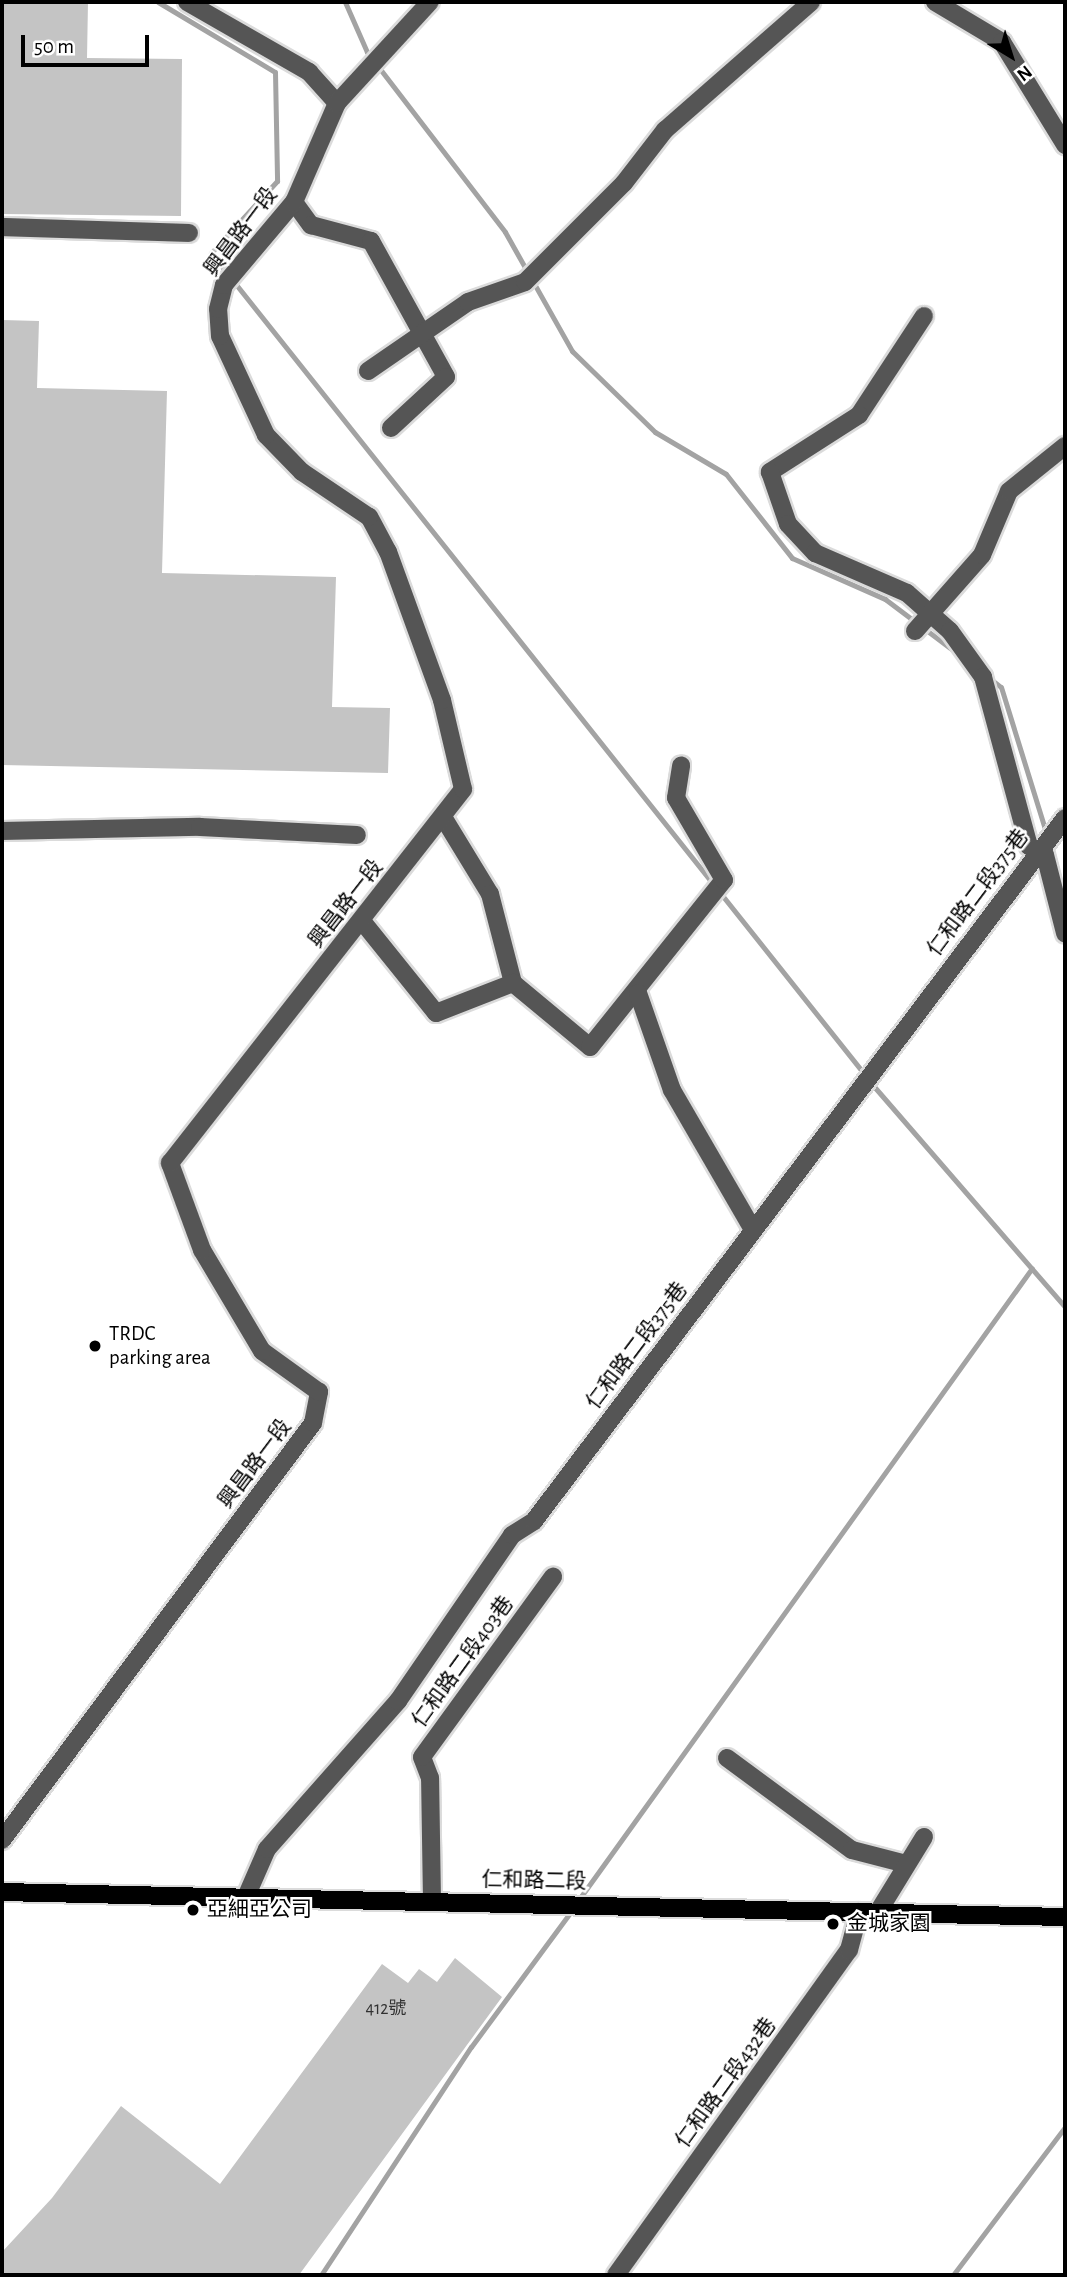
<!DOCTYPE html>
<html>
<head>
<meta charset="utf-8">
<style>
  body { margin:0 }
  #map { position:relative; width:1067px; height:2277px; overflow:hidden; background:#fff; font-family:"Alegreya Sans","Noto Sans TC",sans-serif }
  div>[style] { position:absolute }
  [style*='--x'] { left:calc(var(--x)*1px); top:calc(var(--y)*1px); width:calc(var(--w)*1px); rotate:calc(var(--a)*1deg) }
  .stream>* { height:5px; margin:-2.5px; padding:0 2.5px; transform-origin:2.5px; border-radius:2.5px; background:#a3a3a3 }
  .building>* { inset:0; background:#c4c4c4 }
  .roads { filter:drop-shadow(2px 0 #dbdbdb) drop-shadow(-2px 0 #dbdbdb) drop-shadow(0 2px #dbdbdb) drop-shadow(0 -2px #dbdbdb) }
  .minor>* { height:18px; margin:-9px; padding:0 9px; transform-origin:9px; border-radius:9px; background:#555 }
  .major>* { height:18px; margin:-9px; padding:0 9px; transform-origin:9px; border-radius:9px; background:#000 }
  .dots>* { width:19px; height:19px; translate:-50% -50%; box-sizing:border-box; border:4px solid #fff; border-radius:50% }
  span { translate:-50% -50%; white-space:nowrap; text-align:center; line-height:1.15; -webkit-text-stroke:5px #fff; paint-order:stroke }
  .number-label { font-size:18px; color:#313131 }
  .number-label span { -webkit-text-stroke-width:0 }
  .street-label { font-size:21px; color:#000 }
  .poi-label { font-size:21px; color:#000 }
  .left { translate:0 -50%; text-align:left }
  .frame { position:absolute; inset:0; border:4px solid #000; pointer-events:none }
  .north { position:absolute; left:976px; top:21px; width:70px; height:70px; -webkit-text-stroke:5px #fff; paint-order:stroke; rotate:142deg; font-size:19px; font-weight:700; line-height:28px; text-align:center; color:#000 }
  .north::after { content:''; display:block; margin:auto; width:24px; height:32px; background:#000; clip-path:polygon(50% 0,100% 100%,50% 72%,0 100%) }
  .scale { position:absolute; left:21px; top:35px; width:128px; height:32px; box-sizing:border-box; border:4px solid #000; border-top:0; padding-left:9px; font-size:21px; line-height:24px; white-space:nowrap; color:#000; -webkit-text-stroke:5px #fff; paint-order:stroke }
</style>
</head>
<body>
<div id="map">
  <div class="stream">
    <div style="--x:158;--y:2;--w:136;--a:30.9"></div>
    <div style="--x:275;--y:72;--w:109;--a:88.9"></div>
    <div style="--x:277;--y:181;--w:98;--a:132.5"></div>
    <div style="--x:211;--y:253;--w:1050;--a:51.49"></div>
    <div style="--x:345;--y:2;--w:55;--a:66.3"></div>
    <div style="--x:367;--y:52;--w:227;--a:52.5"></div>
    <div style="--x:505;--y:232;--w:137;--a:60.6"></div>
    <div style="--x:572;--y:351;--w:116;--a:44.3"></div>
    <div style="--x:655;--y:432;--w:82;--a:30.6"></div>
    <div style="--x:726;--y:474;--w:107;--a:51.8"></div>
    <div style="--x:792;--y:558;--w:102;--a:23.8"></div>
    <div style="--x:885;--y:599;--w:91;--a:37"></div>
    <div style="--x:988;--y:677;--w:16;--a:38"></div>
    <div style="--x:1001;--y:687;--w:156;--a:72.8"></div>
    <div style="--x:871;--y:1083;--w:296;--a:49.1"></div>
    <div style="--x:577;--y:1902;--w:780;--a:-54.33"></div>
    <div style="--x:321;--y:2275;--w:273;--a:-56.7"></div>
    <div style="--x:471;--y:2047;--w:170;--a:-53.6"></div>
    <div style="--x:953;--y:2275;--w:186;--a:-52.9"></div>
  </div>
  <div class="building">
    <div style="clip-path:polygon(2px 2px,88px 2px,87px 58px,182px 59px,181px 216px,2px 214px)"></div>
    <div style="clip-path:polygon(2px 320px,39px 321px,37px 388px,167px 391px,162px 573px,336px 577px,332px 707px,390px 708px,388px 773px,2px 765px)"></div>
    <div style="clip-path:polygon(455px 1958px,502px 1997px,299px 2275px,2px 2275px,2px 2252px,52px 2198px,121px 2106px,220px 2184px,382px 1964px,408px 1983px,419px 1969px,437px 1982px)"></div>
  </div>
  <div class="roads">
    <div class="minor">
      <div style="--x:187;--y:2;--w:141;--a:29.8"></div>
      <div style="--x:309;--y:72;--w:42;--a:47.9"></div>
      <div style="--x:935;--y:2;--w:78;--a:30.8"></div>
      <div style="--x:1002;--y:42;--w:121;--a:58.5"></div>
      <div style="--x:294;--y:202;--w:29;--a:54"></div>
      <div style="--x:311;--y:225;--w:62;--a:14.9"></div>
      <div style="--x:371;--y:241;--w:155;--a:61.1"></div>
      <div style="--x:446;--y:377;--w:75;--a:137.2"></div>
      <div style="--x:2;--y:227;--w:187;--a:1.8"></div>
      <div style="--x:924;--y:316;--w:118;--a:123.3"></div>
      <div style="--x:859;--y:415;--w:106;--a:147.4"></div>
      <div style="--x:770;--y:472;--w:55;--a:70.9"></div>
      <div style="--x:788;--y:524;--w:40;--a:47"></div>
      <div style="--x:815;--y:553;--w:100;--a:23.5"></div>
      <div style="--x:907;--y:593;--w:57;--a:41.5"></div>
      <div style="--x:950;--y:631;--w:57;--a:54.3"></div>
      <div style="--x:983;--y:677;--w:175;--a:74.8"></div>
      <div style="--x:1029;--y:846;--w:18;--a:29"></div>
      <div style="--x:1045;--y:855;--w:81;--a:75.6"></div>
      <div style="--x:368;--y:371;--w:121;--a:-34.6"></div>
      <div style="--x:468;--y:302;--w:60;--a:-19.3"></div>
      <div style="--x:525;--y:282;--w:140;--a:-45"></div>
      <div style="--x:624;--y:183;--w:67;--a:-52.3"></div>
      <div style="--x:665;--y:130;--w:194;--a:-41.2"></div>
      <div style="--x:915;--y:631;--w:101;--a:-48.6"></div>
      <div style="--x:982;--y:555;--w:69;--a:-67.1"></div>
      <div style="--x:1009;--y:491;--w:72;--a:-38.8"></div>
      <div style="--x:443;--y:817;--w:90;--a:58.6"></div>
      <div style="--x:490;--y:894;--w:92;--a:75.5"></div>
      <div style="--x:513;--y:983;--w:100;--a:39.7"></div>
      <div style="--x:590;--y:1047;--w:214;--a:-51.3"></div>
      <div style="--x:724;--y:880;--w:95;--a:-120.3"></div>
      <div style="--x:676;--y:798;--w:33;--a:-81"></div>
      <div style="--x:2;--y:831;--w:198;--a:-1.2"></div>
      <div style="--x:200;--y:827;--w:157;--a:2.9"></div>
      <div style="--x:362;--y:921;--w:118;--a:51.2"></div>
      <div style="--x:436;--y:1013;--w:83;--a:-21.3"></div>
      <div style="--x:638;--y:993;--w:103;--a:70.7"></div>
      <div style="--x:672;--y:1090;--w:162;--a:59.9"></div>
      <div style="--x:727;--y:1758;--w:155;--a:36.4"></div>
      <div style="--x:852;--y:1850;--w:56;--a:14.5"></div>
      <div style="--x:2;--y:1840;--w:520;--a:-53.28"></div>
      <div style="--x:313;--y:1423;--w:32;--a:-79"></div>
      <div style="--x:319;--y:1392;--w:70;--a:-144.3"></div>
      <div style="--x:262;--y:1351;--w:117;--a:-120.7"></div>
      <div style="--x:202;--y:1250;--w:93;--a:-110.2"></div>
      <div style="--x:170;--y:1163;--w:475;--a:-51.9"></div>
      <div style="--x:463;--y:789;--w:91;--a:-103.3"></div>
      <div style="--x:442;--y:700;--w:158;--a:-110"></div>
      <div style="--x:388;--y:552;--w:40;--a:-118"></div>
      <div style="--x:369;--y:517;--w:81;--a:-146.1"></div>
      <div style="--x:302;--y:472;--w:52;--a:-134.2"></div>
      <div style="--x:266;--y:435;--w:109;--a:-114.9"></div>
      <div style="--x:220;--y:336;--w:27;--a:-94"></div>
      <div style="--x:218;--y:309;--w:25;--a:-76"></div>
      <div style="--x:224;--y:285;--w:109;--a:-49.9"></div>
      <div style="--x:294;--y:202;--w:108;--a:-66.5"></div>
      <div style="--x:337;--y:103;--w:137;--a:-47.4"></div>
      <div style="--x:246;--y:1897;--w:52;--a:-66.4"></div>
      <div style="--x:267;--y:1849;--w:198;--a:-48.5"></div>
      <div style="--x:398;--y:1701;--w:201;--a:-55.5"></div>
      <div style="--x:512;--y:1535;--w:26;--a:-32"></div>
      <div style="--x:534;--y:1521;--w:881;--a:-52.93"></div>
      <div style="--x:432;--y:1901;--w:123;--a:-90.9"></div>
      <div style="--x:430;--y:1778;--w:22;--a:-111"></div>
      <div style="--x:422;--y:1757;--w:223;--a:-54"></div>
      <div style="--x:878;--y:1912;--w:88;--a:-58.5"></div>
      <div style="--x:616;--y:2275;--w:400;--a:-54.4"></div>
      <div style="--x:849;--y:1950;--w:39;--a:-75"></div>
    </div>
    <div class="major">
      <div style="--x:2;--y:1892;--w:1063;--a:1.35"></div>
    </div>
  </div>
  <div class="dots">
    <div style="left:95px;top:1346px;background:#000"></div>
    <div style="left:193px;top:1910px;background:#000"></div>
    <div style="left:833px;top:1924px;background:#000"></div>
  </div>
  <div class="number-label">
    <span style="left:386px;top:2009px">412號</span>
  </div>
  <div class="street-label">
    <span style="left:241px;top:232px;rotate:-53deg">興昌路一段</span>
    <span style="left:978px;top:893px;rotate:-53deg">仁和路二段375巷</span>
    <span style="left:346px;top:904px;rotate:-52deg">興昌路一段</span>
    <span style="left:637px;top:1346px;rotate:-53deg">仁和路二段375巷</span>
    <span style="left:255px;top:1464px;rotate:-53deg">興昌路一段</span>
    <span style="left:463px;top:1662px;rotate:-54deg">仁和路二段403巷</span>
    <span style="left:534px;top:1881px;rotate:1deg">仁和路二段</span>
    <span style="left:726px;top:2083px;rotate:-54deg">仁和路二段432巷</span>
  </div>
  <div class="poi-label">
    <span class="left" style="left:109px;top:1346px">TRDC<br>parking area</span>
    <span class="left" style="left:207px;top:1910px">亞細亞公司</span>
    <span class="left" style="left:847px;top:1924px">金城家園</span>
  </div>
  <div class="frame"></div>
  <div class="north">N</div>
  <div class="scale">50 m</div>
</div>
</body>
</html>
